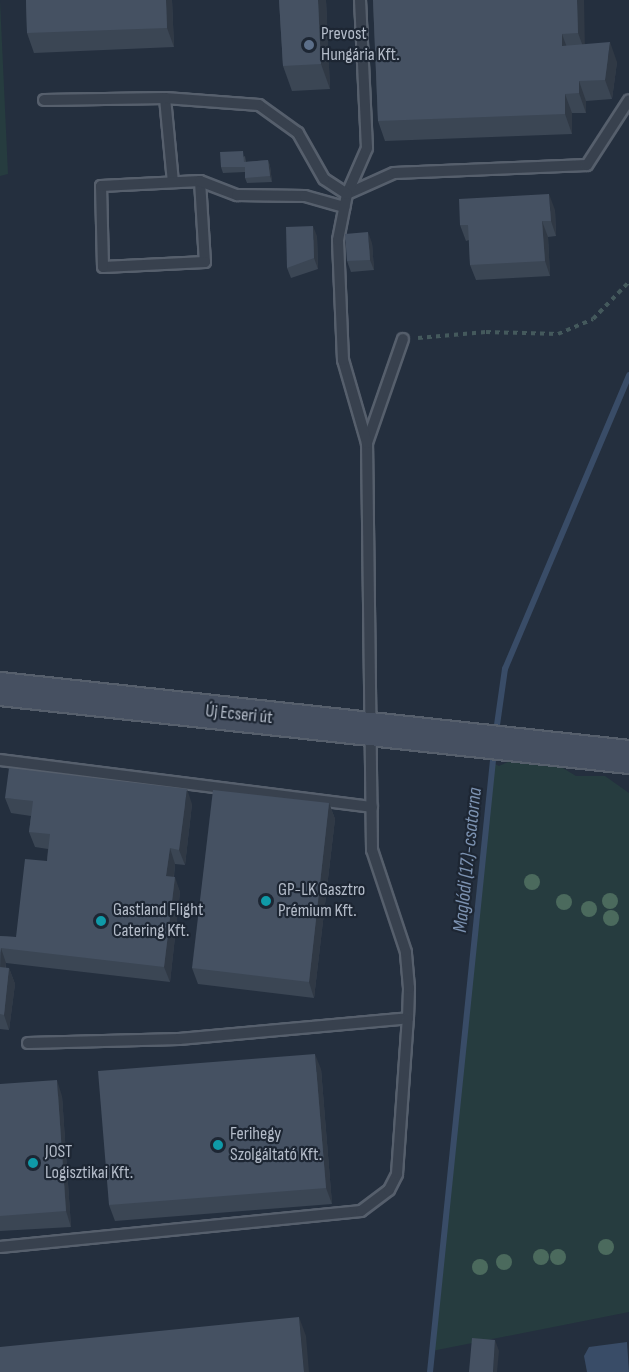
<!DOCTYPE html>
<html>
<head>
<meta charset="utf-8">
<style>
  body { margin:0 }
  #map { position:relative; width:629px; height:1372px; overflow:hidden; background:#242f3e; font-family:"Sofia Sans Condensed",sans-serif }
  div>[style] { position:absolute }
  [style*='--x'] { left:calc(var(--x)*1px); top:calc(var(--y)*1px); width:calc(var(--w)*1px); rotate:calc(var(--a)*1deg) }
  .green>* { inset:0; background:#263c3f }
  .water>* { inset:0; background:#394c67 }
  .stream>* { height:6px; margin:-3px; padding:0 3px; transform-origin:3px; border-radius:3px; background:#394c67 }
  .path>* { height:4px; margin-top:-2px; transform-origin:0; background:repeating-linear-gradient(90deg,#44595c 0 4.5px,transparent 0 9px) }
  .roads { filter:drop-shadow(2px 0 #565f6c) drop-shadow(-2px 0 #565f6c) drop-shadow(0 2px #565f6c) drop-shadow(0 -2px #565f6c) }
  .lane>* { height:10px; margin:-5px; padding:0 5px; transform-origin:5px; border-radius:5px; background:#38414e }
  .secondary>* { height:32px; margin:-16px; padding:0 16px; transform-origin:16px; border-radius:16px; background:#465061 }
  .trees>* { width:16px; height:16px; margin:-8px; border-radius:50%; background:#4b6a5d }
  .wall>* { inset:0; background:#3b4654 }
  .shaded-wall>* { inset:0; background:#303945 }
  .building>* { inset:0; background:#455162 }
  .dots>* { width:16px; height:16px; translate:-50% -50%; box-sizing:border-box; border:3px solid #1d2633; border-radius:50% }
  span { translate:-50% -50%; white-space:nowrap; text-align:center; line-height:1.15; -webkit-text-stroke:4.5px #1d2633; paint-order:stroke }
  .poi-label { font-size:18px; color:#b4bcc9 }
  .left { translate:0 -50%; text-align:left }
  .street-label { font-size:18px; color:#b4bcc9 }
  .water-label { font-size:20px; color:#7c92b1; font-style:italic }
</style>
</head>
<body>
<div id="map">
  <div class="green">
    <div style="clip-path:polygon(0 0,8px 174px,0 176px)"></div>
    <div style="clip-path:polygon(521px 756px,553px 762px,576px 776px,605px 776px,629px 793px,629px 1312px,432px 1351px,493px 763px,499px 766px)"></div>
  </div>
  <div class="water">
    <div style="clip-path:polygon(627px 1342px,629px 1372px,587px 1372px,584px 1356px,589px 1347px)"></div>
  </div>
  <div class="stream">
    <div style="--x:496;--y:732;--w:64;--a:-81.9"></div>
    <div style="--x:505;--y:669;--w:319;--a:-67.1"></div>
    <div style="--x:430;--y:1372;--w:624;--a:-84.12"></div>
  </div>
  <div class="path">
    <div style="--x:418;--y:338;--w:68;--a:-5"></div>
    <div style="--x:486;--y:332;--w:72;--a:1.6"></div>
    <div style="--x:558;--y:334;--w:38;--a:-23"></div>
    <div style="--x:593;--y:319;--w:52;--a:-45.8"></div>
  </div>
  <div class="roads">
    <div class="lane">
      <div style="--x:165;--y:98;--w:84;--a:84.6"></div>
      <div style="--x:200;--y:181;--w:81;--a:86.5"></div>
      <div style="--x:205;--y:262;--w:102;--a:177.2"></div>
      <div style="--x:103;--y:267;--w:81;--a:-91.4"></div>
      <div style="--x:101;--y:186;--w:99;--a:-2.9"></div>
      <div style="--x:200;--y:181;--w:40;--a:21"></div>
      <div style="--x:237;--y:195;--w:68;--a:0.8"></div>
      <div style="--x:305;--y:196;--w:41;--a:15.8"></div>
      <div style="--x:347;--y:194;--w:51;--a:-24.1"></div>
      <div style="--x:394;--y:173;--w:193;--a:-2.4"></div>
      <div style="--x:587;--y:165;--w:77;--a:-57.1"></div>
      <div style="--x:347;--y:194;--w:50;--a:-66.5"></div>
      <div style="--x:367;--y:148;--w:148;--a:-92.7"></div>
      <div style="--x:367;--y:443;--w:110;--a:-70.9"></div>
      <div style="--x:0;--y:760;--w:375;--a:7.2"></div>
      <div style="--x:28;--y:1043;--w:151;--a:-1.5"></div>
      <div style="--x:179;--y:1039;--w:230;--a:-5.2"></div>
      <div style="--x:408;--y:1018;--w:30;--a:-88"></div>
      <div style="--x:409;--y:988;--w:36;--a:-95"></div>
      <div style="--x:406;--y:952;--w:108;--a:-108.4"></div>
      <div style="--x:372;--y:850;--w:407;--a:-90.7"></div>
      <div style="--x:367;--y:443;--w:86;--a:-106.1"></div>
      <div style="--x:343;--y:360;--w:120;--a:-92.4"></div>
      <div style="--x:338;--y:240;--w:47;--a:-78.9"></div>
      <div style="--x:347;--y:194;--w:27;--a:-147"></div>
      <div style="--x:324;--y:179;--w:53;--a:-119.5"></div>
      <div style="--x:298;--y:133;--w:48;--a:-144.3"></div>
      <div style="--x:259;--y:105;--w:94;--a:-175.7"></div>
      <div style="--x:165;--y:98;--w:121;--a:179.1"></div>
      <div style="--x:0;--y:1247;--w:363;--a:-5.7"></div>
      <div style="--x:361;--y:1211;--w:35;--a:-37"></div>
      <div style="--x:389;--y:1190;--w:18;--a:-63"></div>
      <div style="--x:397;--y:1174;--w:156;--a:-86"></div>
    </div>
    <div class="secondary">
      <div style="--x:0;--y:689;--w:633;--a:6.17"></div>
    </div>
  </div>
  <div class="trees">
    <div style="left:532px;top:882px"></div>
    <div style="left:610px;top:901px"></div>
    <div style="left:564px;top:902px"></div>
    <div style="left:589px;top:909px"></div>
    <div style="left:611px;top:918px"></div>
    <div style="left:606px;top:1247px"></div>
    <div style="left:541px;top:1257px"></div>
    <div style="left:558px;top:1257px"></div>
    <div style="left:504px;top:1262px"></div>
    <div style="left:480px;top:1267px"></div>
  </div>
  <div class="wall">
    <div style="clip-path:polygon(26px 0,172px 0,174px 47px,34px 53px,27px 33px)"></div>
    <div style="clip-path:polygon(279px 0,326px 0,330px 89px,292px 91px,283px 66px)"></div>
    <div style="clip-path:polygon(373px 0,584px 0,584px 44px,617px 62px,612px 99px,586px 101px,586px 113px,572px 113px,572px 134px,385px 141px,378px 121px)"></div>
    <div style="clip-path:polygon(245px 156px,246px 162px,268px 160px,270px 166px,272px 182px,247px 183px,245px 178px,245px 172px,223px 173px,221px 167px)"></div>
    <div style="clip-path:polygon(555px 210px,556px 236px,548px 237px,550px 276px,476px 280px,470px 265px,469px 240px,466px 241px,460px 225px)"></div>
    <div style="clip-path:polygon(317px 236px,318px 269px,291px 278px,287px 268px)"></div>
    <div style="clip-path:polygon(372px 243px,374px 270px,351px 272px,347px 261px)"></div>
    <div style="clip-path:polygon(5px 798px,192px 804px,185px 865px,175px 864px,174px 877px,180px 892px,170px 982px,6px 963px,6px 968px,9px 968px,15px 984px,9px 1030px,0 1029px,0 936px,16px 937px,47px 861px,48px 849px,35px 847px,29px 832px,31px 816px,11px 813px)"></div>
    <div style="clip-path:polygon(329px 803px,335px 819px,314px 998px,198px 984px,192px 968px)"></div>
    <div style="clip-path:polygon(321px 1069px,332px 1204px,115px 1221px,109px 1205px)"></div>
    <div style="clip-path:polygon(0 1084px,62px 1096px,71px 1227px,0 1231px)"></div>
  </div>
  <div class="shaded-wall">
    <div style="clip-path:polygon(166px 0,172px 0,174px 47px,167px 28px)"></div>
    <div style="clip-path:polygon(318px 0,326px 0,330px 89px,321px 64px)"></div>
    <div style="clip-path:polygon(577px 0,584px 0,585px 52px,578px 33px)"></div>
    <div style="clip-path:polygon(562px 34px,569px 53px,562px 46px)"></div>
    <div style="clip-path:polygon(610px 42px,617px 62px,612px 99px,605px 80px)"></div>
    <div style="clip-path:polygon(579px 81px,586px 101px,586px 113px,579px 93px)"></div>
    <div style="clip-path:polygon(565px 94px,572px 113px,572px 134px,565px 114px)"></div>
    <div style="clip-path:polygon(268px 160px,270px 166px,272px 182px,270px 176px)"></div>
    <div style="clip-path:polygon(549px 194px,555px 210px,556px 236px,551px 221px)"></div>
    <div style="clip-path:polygon(542px 221px,548px 237px,550px 276px,545px 261px)"></div>
    <div style="clip-path:polygon(313px 226px,317px 236px,318px 269px,314px 258px)"></div>
    <div style="clip-path:polygon(368px 232px,372px 243px,374px 270px,370px 260px)"></div>
    <div style="clip-path:polygon(187px 789px,192px 804px,185px 865px,179px 850px)"></div>
    <div style="clip-path:polygon(329px 803px,335px 819px,314px 998px,309px 982px)"></div>
    <div style="clip-path:polygon(170px 848px,175px 864px,172px 891px,166px 876px)"></div>
    <div style="clip-path:polygon(175px 877px,180px 892px,170px 982px,164px 967px)"></div>
    <div style="clip-path:polygon(1px 948px,6px 963px,4px 982px,0 971px)"></div>
    <div style="clip-path:polygon(9px 968px,15px 984px,9px 1030px,4px 1015px)"></div>
    <div style="clip-path:polygon(315px 1054px,321px 1069px,332px 1204px,326px 1188px)"></div>
    <div style="clip-path:polygon(57px 1080px,62px 1096px,71px 1227px,66px 1211px)"></div>
    <div style="clip-path:polygon(299px 1317px,306px 1336px,309px 1372px,304px 1372px)"></div>
    <div style="clip-path:polygon(495px 1340px,499px 1351px,497px 1372px,493px 1372px)"></div>
  </div>
  <div class="building">
    <div style="clip-path:polygon(26px 0,166px 0,167px 28px,27px 33px)"></div>
    <div style="clip-path:polygon(279px 0,318px 0,321px 64px,283px 66px)"></div>
    <div style="clip-path:polygon(373px 0,577px 0,578px 33px,562px 34px,562px 46px,610px 42px,605px 80px,579px 81px,579px 93px,565px 94px,565px 114px,378px 121px)"></div>
    <div style="clip-path:polygon(243px 151px,244px 162px,268px 160px,270px 176px,245px 178px,245px 167px,221px 167px,220px 152px)"></div>
    <div style="clip-path:polygon(549px 194px,551px 221px,542px 221px,545px 261px,470px 265px,468px 225px,460px 225px,459px 199px)"></div>
    <div style="clip-path:polygon(313px 226px,314px 258px,287px 268px,286px 227px)"></div>
    <div style="clip-path:polygon(368px 232px,370px 260px,347px 261px,345px 234px)"></div>
    <div style="clip-path:polygon(9px 768px,187px 789px,179px 850px,170px 848px,166px 876px,175px 877px,164px 967px,1px 948px,0 953px,0 936px,16px 937px,25px 859px,47px 861px,50px 834px,29px 832px,33px 801px,5px 798px)"></div>
    <div style="clip-path:polygon(213px 790px,329px 803px,309px 982px,192px 968px)"></div>
    <div style="clip-path:polygon(0 967px,9px 968px,4px 1015px,0 1014px)"></div>
    <div style="clip-path:polygon(315px 1054px,326px 1188px,109px 1205px,98px 1071px)"></div>
    <div style="clip-path:polygon(57px 1080px,66px 1211px,0 1216px,0 1084px)"></div>
    <div style="clip-path:polygon(299px 1317px,304px 1372px,0 1372px,0 1347px)"></div>
    <div style="clip-path:polygon(472px 1338px,495px 1340px,493px 1372px,469px 1372px)"></div>
  </div>
  <div class="dots">
    <div style="left:309px;top:45px;background:#5c6f8a"></div>
    <div style="left:266px;top:901px;background:#0f9aa8"></div>
    <div style="left:101px;top:921px;background:#0f9aa8"></div>
    <div style="left:218px;top:1145px;background:#0f9aa8"></div>
    <div style="left:33px;top:1163px;background:#0f9aa8"></div>
  </div>
  <div class="poi-label">
    <span class="left" style="left:321px;top:45px">Prevost<br>Hungária Kft.</span>
    <span class="left" style="left:278px;top:901px">GP-LK Gasztro<br>Prémium Kft.</span>
    <span class="left" style="left:113px;top:921px">Gastland Flight<br>Catering Kft.</span>
    <span class="left" style="left:230px;top:1145px">Ferihegy<br>Szolgáltató Kft.</span>
    <span class="left" style="left:45px;top:1163px">JOST<br>Logisztikai Kft.</span>
  </div>
  <div class="street-label">
    <span style="left:239px;top:715px;rotate:6deg">Új Ecseri út</span>
  </div>
  <div class="water-label">
    <span style="left:468px;top:860px;rotate:-84deg">Maglódi (17.)-csatorna</span>
  </div>
</div>
</body>
</html>
